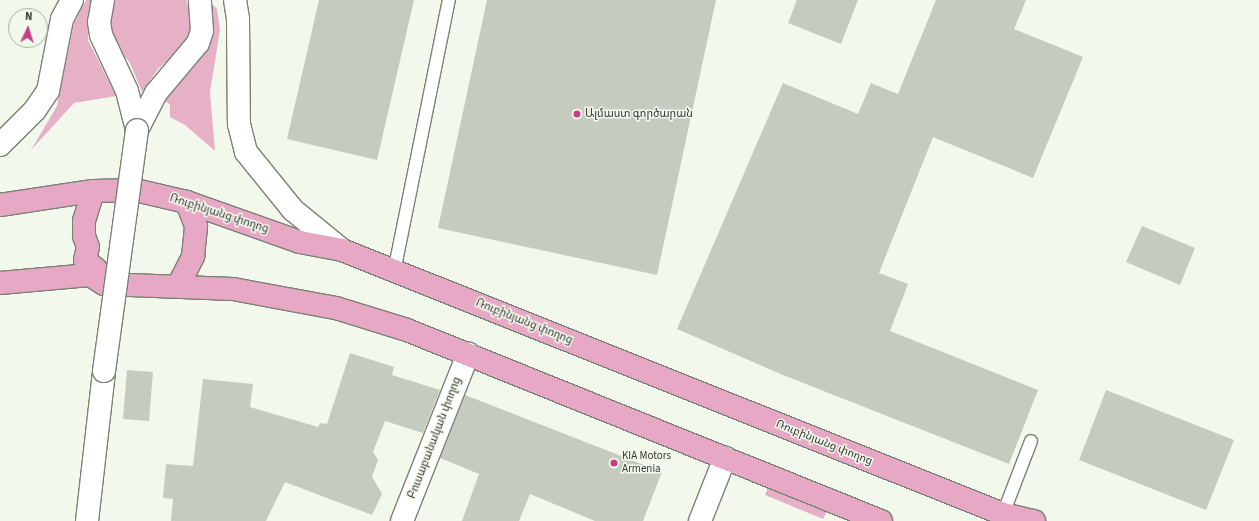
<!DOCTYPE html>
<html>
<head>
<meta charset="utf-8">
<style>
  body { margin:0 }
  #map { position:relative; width:1259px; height:521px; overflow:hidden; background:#f2f9ec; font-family:"Source Sans 3","Noto Sans Armenian",sans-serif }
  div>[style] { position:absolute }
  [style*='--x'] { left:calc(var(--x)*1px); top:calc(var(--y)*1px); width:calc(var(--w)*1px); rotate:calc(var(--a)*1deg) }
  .green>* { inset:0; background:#e6b0c7 }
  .building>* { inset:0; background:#c5cbbe }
  .roads { filter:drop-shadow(1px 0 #7c8176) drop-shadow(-1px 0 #7c8176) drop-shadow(0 1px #7c8176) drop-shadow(0 -1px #7c8176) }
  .service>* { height:12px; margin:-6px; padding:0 6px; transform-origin:6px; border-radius:6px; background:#fff }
  .minor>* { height:22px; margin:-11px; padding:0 11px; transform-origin:11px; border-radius:11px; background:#fff }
  .tertiary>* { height:22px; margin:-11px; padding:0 11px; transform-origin:11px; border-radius:11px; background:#fff }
  .primary>* { height:22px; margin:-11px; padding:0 11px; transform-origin:11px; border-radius:11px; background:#e6a8c5 }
  .bridges { filter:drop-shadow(1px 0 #7c8176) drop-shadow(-1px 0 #7c8176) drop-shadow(0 1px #7c8176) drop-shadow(0 -1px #7c8176) }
  .tertiary-bridge>* { height:22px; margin:-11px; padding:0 11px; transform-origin:11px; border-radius:11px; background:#fff }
  .dots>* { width:11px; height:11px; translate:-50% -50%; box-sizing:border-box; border:2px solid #f2f9ec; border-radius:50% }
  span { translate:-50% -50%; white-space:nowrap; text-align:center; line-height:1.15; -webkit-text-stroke:3px #f2f9ec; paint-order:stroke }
  .poi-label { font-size:11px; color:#363833 }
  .left { translate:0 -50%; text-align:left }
  .street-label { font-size:11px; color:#363833 }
  .north { position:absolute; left:8px; top:8px; width:40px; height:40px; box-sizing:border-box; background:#f2f9ec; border:1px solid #a7aca2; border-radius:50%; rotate:4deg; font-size:11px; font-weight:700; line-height:16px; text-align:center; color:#363833 }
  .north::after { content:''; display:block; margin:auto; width:14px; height:18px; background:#c44086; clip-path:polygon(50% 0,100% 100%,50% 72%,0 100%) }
</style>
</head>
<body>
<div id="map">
  <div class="green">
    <div style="clip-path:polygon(86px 0,91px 0,88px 40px,116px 96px,74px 103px,31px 150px,57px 106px,74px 23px)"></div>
    <div style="clip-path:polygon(115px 0,186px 0,192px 15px,188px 41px,158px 69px,142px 92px,130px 63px,118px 48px,108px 23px)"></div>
    <div style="clip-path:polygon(211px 3px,217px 9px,220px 30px,210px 92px,215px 151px,185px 125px,170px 117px,170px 105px,164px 100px,204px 53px)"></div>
    <div style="clip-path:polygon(770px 483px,829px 508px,823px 519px,765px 495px)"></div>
  </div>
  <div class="building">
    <div style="clip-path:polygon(319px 0,414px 0,377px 160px,287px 139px)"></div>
    <div style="clip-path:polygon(487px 0,716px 0,657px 275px,438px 228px)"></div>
    <div style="clip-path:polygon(797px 0,858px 0,841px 44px,788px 23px)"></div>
    <div style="clip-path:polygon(936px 0,1026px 0,1014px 29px,1083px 57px,1033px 178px,933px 137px,879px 273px,908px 284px,890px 331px,1038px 390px,1009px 464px,783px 375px,677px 329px,783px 83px,858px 114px,871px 83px,898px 94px)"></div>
    <div style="clip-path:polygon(1142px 226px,1195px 248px,1180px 285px,1126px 262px)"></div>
    <div style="clip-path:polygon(350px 353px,394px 367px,392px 375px,440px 390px,423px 433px,385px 421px,373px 452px,378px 460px,372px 477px,382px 494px,372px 515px,285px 482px,266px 521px,171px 521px,173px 499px,163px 498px,166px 464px,193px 466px,203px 379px,253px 384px,250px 407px,318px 427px,320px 423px,327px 424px)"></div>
    <div style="clip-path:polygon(127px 370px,153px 372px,149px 421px,123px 419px)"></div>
    <div style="clip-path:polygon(1106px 390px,1234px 440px,1206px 510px,1079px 460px)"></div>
    <div style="clip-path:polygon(465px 395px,662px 472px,643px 521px,595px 521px,530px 494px,519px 521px,462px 521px,479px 474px,440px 458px)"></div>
  </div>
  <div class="roads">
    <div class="service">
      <div style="--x:394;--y:272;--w:278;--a:-78.6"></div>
      <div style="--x:1003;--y:514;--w:78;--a:-69"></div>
    </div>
    <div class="minor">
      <div style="--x:402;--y:521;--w:180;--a:-68.4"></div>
      <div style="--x:700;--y:521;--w:68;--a:-68.4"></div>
    </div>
    <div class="tertiary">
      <div style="--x:103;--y:0;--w:22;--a:100"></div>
      <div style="--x:99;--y:22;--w:13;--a:81"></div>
      <div style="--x:101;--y:35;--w:62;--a:65.1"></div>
      <div style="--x:127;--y:91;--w:40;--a:75.6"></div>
      <div style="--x:235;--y:0;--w:19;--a:81"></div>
      <div style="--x:238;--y:19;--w:105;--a:89.5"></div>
      <div style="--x:239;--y:124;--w:29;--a:76"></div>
      <div style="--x:246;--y:152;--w:75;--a:51"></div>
      <div style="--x:293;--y:210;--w:63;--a:39.2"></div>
      <div style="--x:137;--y:130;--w:42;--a:-62.8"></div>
      <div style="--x:156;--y:93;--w:65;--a:-50"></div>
      <div style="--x:198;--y:43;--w:13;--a:-72"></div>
      <div style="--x:202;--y:31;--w:31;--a:-94"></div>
      <div style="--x:0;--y:145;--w:49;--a:-45"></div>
      <div style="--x:35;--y:110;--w:23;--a:-56"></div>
      <div style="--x:48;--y:91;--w:73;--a:-79"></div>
      <div style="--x:62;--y:19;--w:21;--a:-62"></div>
      <div style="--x:87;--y:521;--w:151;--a:-83.5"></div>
    </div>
    <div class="primary">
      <div style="--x:0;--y:205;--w:94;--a:-8.6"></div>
      <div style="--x:93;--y:191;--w:42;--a:-1.4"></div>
      <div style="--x:135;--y:190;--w:53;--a:13"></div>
      <div style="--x:187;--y:202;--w:120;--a:19.5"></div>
      <div style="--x:300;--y:242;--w:43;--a:10.8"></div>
      <div style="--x:342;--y:250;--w:712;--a:21.77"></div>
      <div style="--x:1003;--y:514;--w:32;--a:13"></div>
      <div style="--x:90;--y:275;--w:8;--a:-45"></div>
      <div style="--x:96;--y:269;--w:14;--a:-141"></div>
      <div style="--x:85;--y:260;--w:13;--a:-77"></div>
      <div style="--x:88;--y:247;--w:12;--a:-110"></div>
      <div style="--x:84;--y:236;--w:15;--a:-90"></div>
      <div style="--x:84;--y:221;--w:31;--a:-73"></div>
      <div style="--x:0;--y:283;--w:90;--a:-5.1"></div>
      <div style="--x:90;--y:275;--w:17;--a:33"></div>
      <div style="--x:104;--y:284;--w:129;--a:2.2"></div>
      <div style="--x:233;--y:289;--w:105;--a:10.5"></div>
      <div style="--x:336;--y:308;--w:74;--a:17.2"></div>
      <div style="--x:407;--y:330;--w:511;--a:21.95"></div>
      <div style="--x:178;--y:286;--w:34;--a:-63"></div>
      <div style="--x:193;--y:256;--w:30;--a:-84"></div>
      <div style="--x:196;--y:226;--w:26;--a:-111"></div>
    </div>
  </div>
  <div class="bridges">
    <div class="tertiary-bridge">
      <div style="--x:104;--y:371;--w:243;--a:-82.2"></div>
    </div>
  </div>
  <div class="dots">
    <div style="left:577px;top:114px;background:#c44086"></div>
    <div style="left:614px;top:463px;background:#c44086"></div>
  </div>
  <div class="poi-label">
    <span class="left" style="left:585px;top:114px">Ալմաստ գործարան</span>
    <span class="left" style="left:622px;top:463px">KIA Motors<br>Armenia</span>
  </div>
  <div class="street-label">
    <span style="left:219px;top:214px;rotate:18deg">Ռուբինյանց փողոց</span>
    <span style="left:524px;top:322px;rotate:22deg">Ռուբինյանց փողոց</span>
    <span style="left:435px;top:438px;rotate:-69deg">Բուսաբանական փողոց</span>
    <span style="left:824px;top:443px;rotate:22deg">Ռուբինյանց փողոց</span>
  </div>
  <div class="north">N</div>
</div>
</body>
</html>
